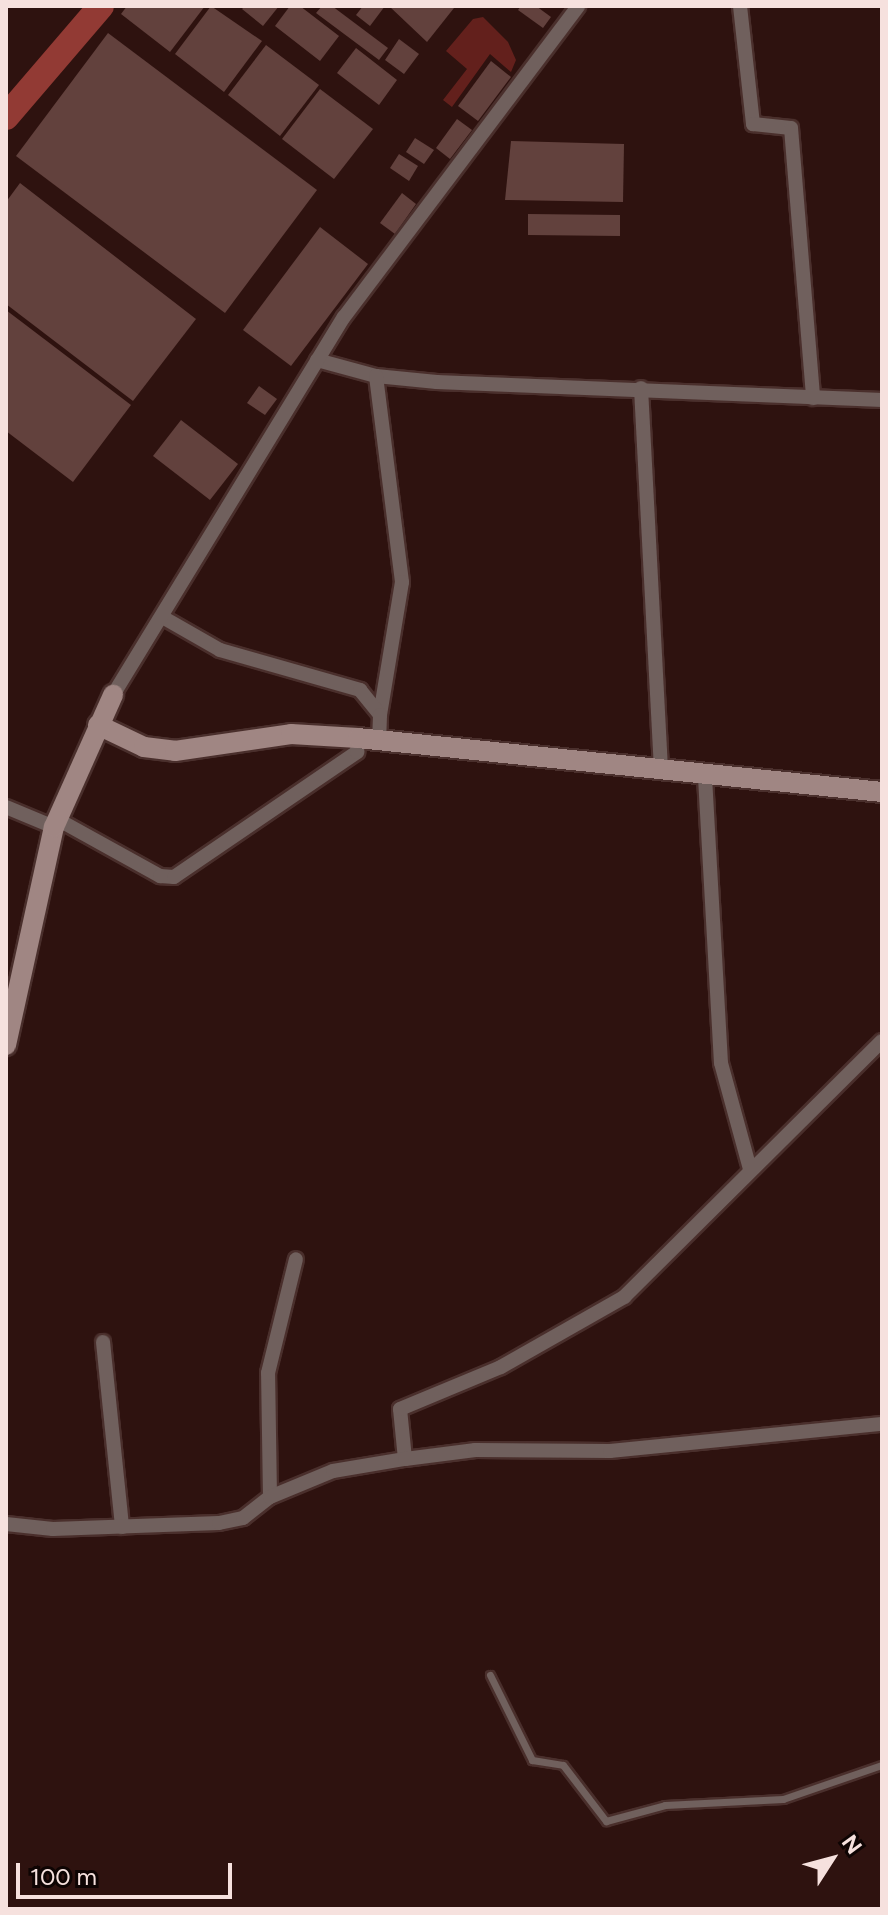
<!DOCTYPE html>
<html>
<head>
<meta charset="utf-8">
<style>
  body { margin:0 }
  #map { position:relative; width:888px; height:1915px; overflow:hidden; background:#2e120f; font-family:Figtree,sans-serif }
  div>[style] { position:absolute }
  [style*='--x'] { left:calc(var(--x)*1px); top:calc(var(--y)*1px); width:calc(var(--w)*1px); rotate:calc(var(--a)*1deg) }
  .green>* { inset:0; background:#63201c }
  .river>* { height:26px; margin:-13px; padding:0 13px; transform-origin:13px; border-radius:13px; background:#923a34 }
  .building>* { inset:0; background:#62413d }
  .roads { filter:drop-shadow(2px 0 #4a2f2c) drop-shadow(-2px 0 #4a2f2c) drop-shadow(0 2px #4a2f2c) drop-shadow(0 -2px #4a2f2c) }
  .lane>* { height:7px; margin:-3.5px; padding:0 3.5px; transform-origin:3.5px; border-radius:3.5px; background:#70605d }
  .street>* { height:14px; margin:-7px; padding:0 7px; transform-origin:7px; border-radius:7px; background:#70605d }
  .secondary>* { height:20px; margin:-10px; padding:0 10px; transform-origin:10px; border-radius:10px; background:#a08683 }
  span { translate:-50% -50%; white-space:nowrap; text-align:center; line-height:1.15; -webkit-text-stroke:8px #0e0403; paint-order:stroke }
  .frame { position:absolute; inset:0; border:8px solid #f6e1de; pointer-events:none }
  .north { position:absolute; left:792px; top:1819px; width:80px; height:80px; -webkit-text-stroke:6px #0e0403; paint-order:stroke; rotate:54deg; font-size:22px; font-weight:700; line-height:32px; text-align:center; color:#f6e1de }
  .north::after { content:''; display:block; margin:auto; width:28px; height:36px; background:#f6e1de; clip-path:polygon(50% 0,100% 100%,50% 72%,0 100%) }
  .scale { position:absolute; left:16px; top:1863px; width:216px; height:36px; box-sizing:border-box; border:4px solid #f6e1de; border-top:0; padding-left:10px; font-size:24px; line-height:28px; white-space:nowrap; color:#f6e1de; -webkit-text-stroke:6px #0e0403; paint-order:stroke }
</style>
</head>
<body>
<div id="map">
  <div class="green">
    <div style="clip-path:polygon(483px 17px,508px 42px,516px 60px,511px 72px,490px 54px,452px 107px,443px 100px,467px 69px,446px 51px,473px 19px)"></div>
  </div>
  <div class="river">
    <div style="--x:6;--y:117;--w:146;--a:-49.4"></div>
  </div>
  <div class="building">
    <div style="clip-path:polygon(127px 6px,205px 6px,170px 52px,121px 14px)"></div>
    <div style="clip-path:polygon(211px 6px,262px 41px,224px 92px,175px 54px)"></div>
    <div style="clip-path:polygon(245px 6px,279px 6px,263px 26px,242px 9px)"></div>
    <div style="clip-path:polygon(290px 6px,300px 6px,339px 36px,320px 61px,275px 26px)"></div>
    <div style="clip-path:polygon(322px 6px,332px 6px,388px 48px,379px 60px,316px 13px)"></div>
    <div style="clip-path:polygon(363px 6px,385px 6px,370px 26px,356px 15px)"></div>
    <div style="clip-path:polygon(389px 6px,451px 6px,454px 8px,427px 42px)"></div>
    <div style="clip-path:polygon(521px 6px,536px 6px,551px 17px,543px 28px,518px 10px)"></div>
    <div style="clip-path:polygon(108px 33px,317px 190px,225px 313px,16px 156px)"></div>
    <div style="clip-path:polygon(399px 39px,419px 54px,404px 74px,385px 60px)"></div>
    <div style="clip-path:polygon(266px 45px,319px 85px,280px 136px,228px 95px)"></div>
    <div style="clip-path:polygon(356px 48px,397px 80px,379px 105px,337px 73px)"></div>
    <div style="clip-path:polygon(491px 61px,511px 77px,478px 121px,458px 106px)"></div>
    <div style="clip-path:polygon(320px 89px,373px 129px,334px 179px,282px 139px)"></div>
    <div style="clip-path:polygon(457px 119px,472px 130px,450px 159px,436px 148px)"></div>
    <div style="clip-path:polygon(415px 138px,434px 150px,424px 164px,406px 152px)"></div>
    <div style="clip-path:polygon(511px 141px,624px 144px,623px 202px,505px 200px)"></div>
    <div style="clip-path:polygon(399px 154px,418px 166px,409px 181px,390px 168px)"></div>
    <div style="clip-path:polygon(20px 183px,196px 319px,133px 401px,6px 304px,6px 202px)"></div>
    <div style="clip-path:polygon(402px 193px,416px 204px,395px 234px,380px 223px)"></div>
    <div style="clip-path:polygon(528px 214px,620px 215px,620px 236px,528px 235px)"></div>
    <div style="clip-path:polygon(320px 227px,368px 264px,291px 366px,243px 330px)"></div>
    <div style="clip-path:polygon(6px 310px,131px 405px,73px 482px,6px 431px)"></div>
    <div style="clip-path:polygon(259px 386px,277px 399px,265px 415px,247px 403px)"></div>
    <div style="clip-path:polygon(181px 420px,238px 464px,210px 500px,153px 456px)"></div>
  </div>
  <div class="roads">
    <div class="lane">
      <div style="--x:490;--y:1675;--w:95;--a:63.7"></div>
      <div style="--x:532;--y:1760;--w:31;--a:9"></div>
      <div style="--x:563;--y:1765;--w:71;--a:52.5"></div>
      <div style="--x:606;--y:1821;--w:61;--a:-15.2"></div>
      <div style="--x:665;--y:1805;--w:118;--a:-2.9"></div>
      <div style="--x:783;--y:1799;--w:105;--a:-19"></div>
    </div>
    <div class="street">
      <div style="--x:740;--y:6;--w:119;--a:83.7"></div>
      <div style="--x:753;--y:124;--w:38;--a:6"></div>
      <div style="--x:791;--y:128;--w:271;--a:85.3"></div>
      <div style="--x:317;--y:360;--w:61;--a:15.2"></div>
      <div style="--x:376;--y:376;--w:61;--a:5.6"></div>
      <div style="--x:437;--y:382;--w:445;--a:2.3"></div>
      <div style="--x:376;--y:376;--w:208;--a:82.8"></div>
      <div style="--x:402;--y:582;--w:135;--a:99.4"></div>
      <div style="--x:641;--y:388;--w:384;--a:87"></div>
      <div style="--x:164;--y:618;--w:64;--a:29.7"></div>
      <div style="--x:220;--y:650;--w:146;--a:15.9"></div>
      <div style="--x:360;--y:690;--w:32;--a:51"></div>
      <div style="--x:380;--y:715;--w:25;--a:92"></div>
      <div style="--x:113;--y:695;--w:443;--a:-58.6"></div>
      <div style="--x:344;--y:317;--w:389;--a:-53"></div>
      <div style="--x:705;--y:777;--w:286;--a:86.8"></div>
      <div style="--x:721;--y:1063;--w:110;--a:74.7"></div>
      <div style="--x:6;--y:807;--w:52;--a:22.6"></div>
      <div style="--x:57;--y:819;--w:118;--a:29"></div>
      <div style="--x:160;--y:876;--w:14;--a:4"></div>
      <div style="--x:174;--y:877;--w:222;--a:-34.3"></div>
      <div style="--x:357;--y:752;--w:14;--a:-86"></div>
      <div style="--x:103;--y:1342;--w:186;--a:84.1"></div>
      <div style="--x:405;--y:1459;--w:50;--a:-95.7"></div>
      <div style="--x:400;--y:1409;--w:109;--a:-22.6"></div>
      <div style="--x:501;--y:1367;--w:142;--a:-29.6"></div>
      <div style="--x:624;--y:1297;--w:363;--a:-44.8"></div>
      <div style="--x:270;--y:1497;--w:124;--a:-90.9"></div>
      <div style="--x:268;--y:1373;--w:117;--a:-76.2"></div>
      <div style="--x:6;--y:1524;--w:47;--a:6.1"></div>
      <div style="--x:53;--y:1529;--w:166;--a:-2.1"></div>
      <div style="--x:219;--y:1523;--w:25;--a:-12"></div>
      <div style="--x:243;--y:1518;--w:34;--a:-38"></div>
      <div style="--x:270;--y:1497;--w:68;--a:-22.4"></div>
      <div style="--x:333;--y:1471;--w:73;--a:-9.5"></div>
      <div style="--x:405;--y:1459;--w:71;--a:-7.3"></div>
      <div style="--x:475;--y:1450;--w:135;--a:0.4"></div>
      <div style="--x:610;--y:1451;--w:273;--a:-5.7"></div>
    </div>
    <div class="secondary">
      <div style="--x:98;--y:725;--w:51;--a:25.6"></div>
      <div style="--x:144;--y:747;--w:31;--a:7"></div>
      <div style="--x:175;--y:751;--w:117;--a:-8.3"></div>
      <div style="--x:291;--y:734;--w:67;--a:3.4"></div>
      <div style="--x:358;--y:738;--w:527;--a:5.88"></div>
      <div style="--x:6;--y:1045;--w:223;--a:-77.6"></div>
      <div style="--x:54;--y:827;--w:145;--a:-65.9"></div>
    </div>
  </div>
  <div class="frame"></div>
  <div class="north">N</div>
  <div class="scale">100 m</div>
</div>
</body>
</html>
